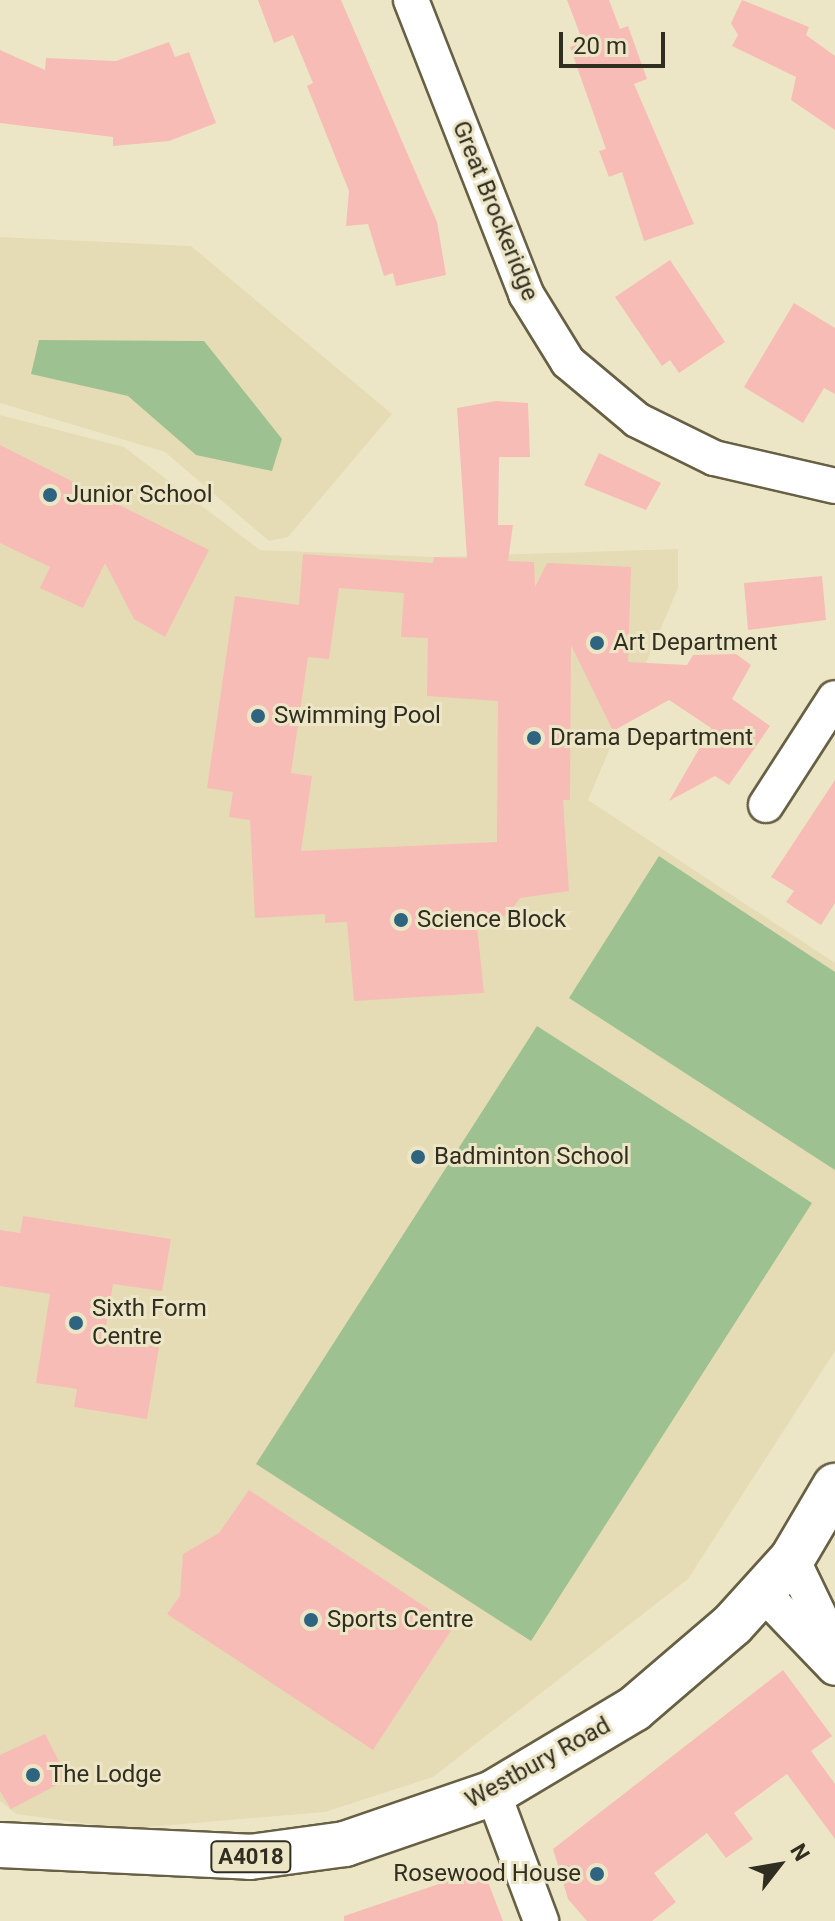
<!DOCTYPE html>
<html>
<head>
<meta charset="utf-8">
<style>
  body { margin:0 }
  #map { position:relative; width:835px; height:1921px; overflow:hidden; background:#ede6c6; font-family:Roboto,sans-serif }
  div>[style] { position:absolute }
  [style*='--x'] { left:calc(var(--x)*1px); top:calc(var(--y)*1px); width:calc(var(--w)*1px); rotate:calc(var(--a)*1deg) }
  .built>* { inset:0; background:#e5dcb5 }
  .green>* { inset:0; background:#9ec191 }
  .building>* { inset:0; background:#f7bcb6 }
  .roads { filter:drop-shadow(2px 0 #676045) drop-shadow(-2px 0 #676045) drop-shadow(0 2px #676045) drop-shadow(0 -2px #676045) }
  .minor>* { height:34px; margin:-17px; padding:0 17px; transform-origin:17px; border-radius:17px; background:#fff }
  .primary>* { height:44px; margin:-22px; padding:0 22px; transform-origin:22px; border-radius:22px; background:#fff }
  .dots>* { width:22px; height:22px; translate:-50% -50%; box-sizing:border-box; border:4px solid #ede6c6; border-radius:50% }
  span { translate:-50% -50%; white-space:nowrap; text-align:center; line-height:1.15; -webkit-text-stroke:6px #ede6c6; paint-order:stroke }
  .shield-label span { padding:2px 6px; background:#ede6c6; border:2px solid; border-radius:6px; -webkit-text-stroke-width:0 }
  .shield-label { font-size:22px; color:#302d21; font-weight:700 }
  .street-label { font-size:24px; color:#302d21 }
  .poi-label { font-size:24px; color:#302d21 }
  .left { translate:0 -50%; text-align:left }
  .right { translate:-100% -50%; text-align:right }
  .north { position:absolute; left:739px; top:1825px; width:80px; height:80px; -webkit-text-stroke:6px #ede6c6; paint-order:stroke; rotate:59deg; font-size:22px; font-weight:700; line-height:32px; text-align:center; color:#302d21 }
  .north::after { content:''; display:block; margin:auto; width:28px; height:36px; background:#302d21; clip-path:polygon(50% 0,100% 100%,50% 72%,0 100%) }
  .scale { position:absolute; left:559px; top:32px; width:106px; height:36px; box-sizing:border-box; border:4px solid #302d21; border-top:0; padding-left:10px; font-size:24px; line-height:28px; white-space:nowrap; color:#302d21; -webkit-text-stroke:6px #ede6c6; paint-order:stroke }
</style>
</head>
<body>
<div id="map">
  <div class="built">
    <div style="clip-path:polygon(0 237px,191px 246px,392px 414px,288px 537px,269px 541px,165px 452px,0 403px)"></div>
    <div style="clip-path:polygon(0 415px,124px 447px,260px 550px,434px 557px,678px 549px,678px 588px,588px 800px,835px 963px,835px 1351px,688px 1579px,433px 1777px,325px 1812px,125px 1829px,16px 1814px,0 1801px)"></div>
  </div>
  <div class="green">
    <div style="clip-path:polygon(39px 340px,204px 341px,282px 439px,272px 471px,196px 455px,128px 396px,31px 374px)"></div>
    <div style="clip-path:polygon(659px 856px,835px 972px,835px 1170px,569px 998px)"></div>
    <div style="clip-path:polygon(537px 1026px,812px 1203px,531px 1641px,256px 1464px)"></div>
  </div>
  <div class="building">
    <div style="clip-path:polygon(258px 0,341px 0,437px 222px,446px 275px,396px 286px,393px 273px,384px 276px,368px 224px,346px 226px,349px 191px,307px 86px,313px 83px,293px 35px,274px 43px)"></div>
    <div style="clip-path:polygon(567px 0,609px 0,620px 29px,628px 26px,647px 79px,634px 84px,694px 224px,644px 241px,622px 172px,609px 177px,599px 151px,606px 149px,570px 47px,583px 42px)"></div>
    <div style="clip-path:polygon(742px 0,809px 27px,806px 35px,835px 56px,835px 130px,791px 100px,796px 77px,732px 46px,738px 35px,731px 23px)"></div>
    <div style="clip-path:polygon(169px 42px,175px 57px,189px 52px,216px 123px,169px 141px,113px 146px,113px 137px,0 123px,0 50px,45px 70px,46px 58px,116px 61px)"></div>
    <div style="clip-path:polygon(670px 260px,725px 342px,679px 373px,670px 360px,662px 366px,615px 297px)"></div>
    <div style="clip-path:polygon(794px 303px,835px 328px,835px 394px,824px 388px,803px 423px,744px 387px)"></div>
    <div style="clip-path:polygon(evenodd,496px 401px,528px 403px,530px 457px,499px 457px,498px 525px,513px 525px,508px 561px,534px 562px,535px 587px,547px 563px,631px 567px,628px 662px,687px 665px,693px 655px,736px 654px,751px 665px,732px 699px,770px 726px,729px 785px,715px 776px,669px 801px,711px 728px,669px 700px,613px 731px,571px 645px,570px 800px,563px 800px,569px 891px,520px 898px,507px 916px,476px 917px,484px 993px,354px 1001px,347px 922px,325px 923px,325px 914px,255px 918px,250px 820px,229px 817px,233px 792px,207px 788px,235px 596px,299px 605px,303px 554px,433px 563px,434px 557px,467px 558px,457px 408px,496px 401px,339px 588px,404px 593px,401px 637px,428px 638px,427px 696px,498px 701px,497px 842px,301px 851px,312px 776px,291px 773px,308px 657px,329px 659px,339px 588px)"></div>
    <div style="clip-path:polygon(0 445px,209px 550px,165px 637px,134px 619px,105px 563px,83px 608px,40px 588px,50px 567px,0 543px)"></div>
    <div style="clip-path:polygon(599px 453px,661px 483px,646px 510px,584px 485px)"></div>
    <div style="clip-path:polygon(822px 576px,826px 620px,748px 630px,744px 583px)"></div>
    <div style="clip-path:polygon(835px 780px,835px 903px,821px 925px,786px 902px,794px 891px,771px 877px)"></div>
    <div style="clip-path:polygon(23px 1216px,171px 1239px,162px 1291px,113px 1284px,104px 1339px,159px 1347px,147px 1419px,74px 1407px,77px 1389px,36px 1383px,50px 1294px,0 1286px,0 1230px,20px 1233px)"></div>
    <div style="clip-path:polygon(249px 1490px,454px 1626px,373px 1750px,167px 1614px,180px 1596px,183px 1554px,219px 1533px)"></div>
    <div style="clip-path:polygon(783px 1670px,832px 1736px,811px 1751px,835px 1784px,835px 1839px,787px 1774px,734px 1813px,753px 1839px,726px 1858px,707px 1833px,654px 1873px,676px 1902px,652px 1921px,587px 1921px,568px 1899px,553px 1849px)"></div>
    <div style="clip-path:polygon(45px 1734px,68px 1779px,11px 1809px,0 1791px,0 1755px)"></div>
    <div style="clip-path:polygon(483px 1869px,503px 1921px,344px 1921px,344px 1916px)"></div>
  </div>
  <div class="roads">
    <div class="minor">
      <div style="--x:411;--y:0;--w:316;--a:68.6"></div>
      <div style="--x:526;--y:294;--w:80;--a:58.3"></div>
      <div style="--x:568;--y:362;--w:90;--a:40"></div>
      <div style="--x:637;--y:420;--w:86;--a:26.3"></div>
      <div style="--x:714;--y:458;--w:124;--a:13"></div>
      <div style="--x:766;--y:805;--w:127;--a:-57.2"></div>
      <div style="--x:792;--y:1559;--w:99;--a:64.2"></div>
      <div style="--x:762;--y:1592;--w:105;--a:46.2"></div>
      <div style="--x:493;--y:1793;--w:137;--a:69.4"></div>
    </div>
    <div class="primary">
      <div style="--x:0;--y:1845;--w:250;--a:2.7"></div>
      <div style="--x:250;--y:1857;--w:96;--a:-7.8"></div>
      <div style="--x:345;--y:1844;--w:157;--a:-19"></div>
      <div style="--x:493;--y:1793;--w:164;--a:-30.8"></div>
      <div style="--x:634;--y:1709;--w:130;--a:-40.6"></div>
      <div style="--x:733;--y:1624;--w:88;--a:-47.8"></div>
      <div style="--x:792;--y:1559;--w:85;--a:-59.5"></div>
    </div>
  </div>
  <div class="dots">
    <div style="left:50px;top:495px;background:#2e647f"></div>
    <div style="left:597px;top:643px;background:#2e647f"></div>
    <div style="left:258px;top:716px;background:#2e647f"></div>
    <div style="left:534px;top:738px;background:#2e647f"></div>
    <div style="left:401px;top:920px;background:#2e647f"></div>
    <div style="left:418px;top:1157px;background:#2e647f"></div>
    <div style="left:76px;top:1323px;background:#2e647f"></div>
    <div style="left:311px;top:1620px;background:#2e647f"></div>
    <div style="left:33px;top:1775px;background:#2e647f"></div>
    <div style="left:597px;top:1874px;background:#2e647f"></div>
  </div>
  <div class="shield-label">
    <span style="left:251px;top:1857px">A4018</span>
  </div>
  <div class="street-label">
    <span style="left:495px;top:211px;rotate:68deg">Great Brockeridge</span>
    <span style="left:538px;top:1763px;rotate:-29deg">Westbury Road</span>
  </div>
  <div class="poi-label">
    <span class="left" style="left:66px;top:495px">Junior School</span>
    <span class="left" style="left:613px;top:643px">Art Department</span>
    <span class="left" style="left:274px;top:716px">Swimming Pool</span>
    <span class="left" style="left:550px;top:738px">Drama Department</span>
    <span class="left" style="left:417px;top:920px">Science Block</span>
    <span class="left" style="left:434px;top:1157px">Badminton School</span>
    <span class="left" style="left:92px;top:1323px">Sixth Form<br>Centre</span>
    <span class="left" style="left:327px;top:1620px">Sports Centre</span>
    <span class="left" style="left:49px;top:1775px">The Lodge</span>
    <span class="right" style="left:581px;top:1874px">Rosewood House</span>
  </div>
  <div class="north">N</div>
  <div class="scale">20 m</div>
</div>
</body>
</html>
